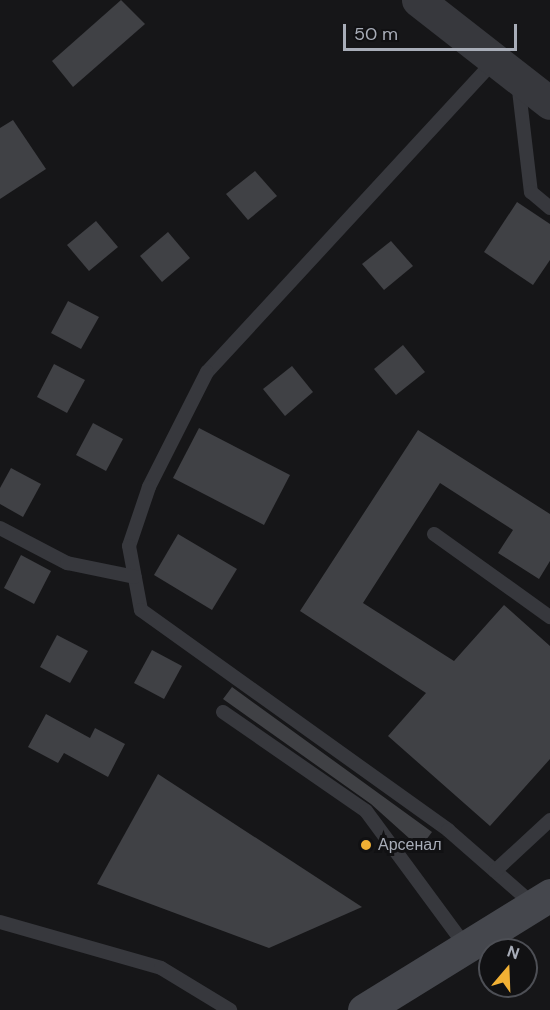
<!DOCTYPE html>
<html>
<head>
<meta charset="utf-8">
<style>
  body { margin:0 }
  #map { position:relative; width:550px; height:1010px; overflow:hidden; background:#161618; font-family:"DM Sans",sans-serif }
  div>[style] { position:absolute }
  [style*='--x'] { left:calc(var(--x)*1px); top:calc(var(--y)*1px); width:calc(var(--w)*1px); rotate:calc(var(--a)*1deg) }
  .building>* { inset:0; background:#404145 }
  .service>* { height:14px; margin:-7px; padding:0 7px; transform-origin:7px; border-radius:7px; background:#37383d }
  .tertiary>* { height:33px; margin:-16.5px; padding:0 16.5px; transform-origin:16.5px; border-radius:16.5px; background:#37383d }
  .secondary>* { height:33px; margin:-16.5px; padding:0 16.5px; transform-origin:16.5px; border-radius:16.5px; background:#45474d }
  .dots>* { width:16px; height:16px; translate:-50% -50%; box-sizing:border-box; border:3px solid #111113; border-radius:50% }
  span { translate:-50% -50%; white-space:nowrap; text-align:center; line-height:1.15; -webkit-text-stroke:6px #111113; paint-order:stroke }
  .poi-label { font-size:16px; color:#a8adb8 }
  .left { translate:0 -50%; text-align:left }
  .north { position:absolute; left:478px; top:938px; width:60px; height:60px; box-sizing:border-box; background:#111113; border:2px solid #4d4f55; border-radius:50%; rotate:19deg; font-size:16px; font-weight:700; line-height:24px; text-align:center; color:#a8adb8 }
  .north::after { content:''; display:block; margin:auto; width:21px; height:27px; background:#f2b134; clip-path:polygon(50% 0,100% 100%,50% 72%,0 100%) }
  .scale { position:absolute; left:343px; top:24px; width:174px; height:27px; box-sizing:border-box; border:3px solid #a8adb8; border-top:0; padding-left:8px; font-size:18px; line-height:21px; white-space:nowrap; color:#a8adb8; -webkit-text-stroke:4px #111113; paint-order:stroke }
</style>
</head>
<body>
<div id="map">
  <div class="building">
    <div style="clip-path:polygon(121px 0,145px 24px,73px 87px,52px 61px)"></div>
    <div style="clip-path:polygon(13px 120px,46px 169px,0 199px,0 128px)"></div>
    <div style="clip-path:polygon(255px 171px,277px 196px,248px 220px,226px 194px)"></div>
    <div style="clip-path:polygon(517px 202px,550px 224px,550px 260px,533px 285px,484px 252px)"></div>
    <div style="clip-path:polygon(96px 221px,118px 247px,89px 271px,67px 245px)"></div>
    <div style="clip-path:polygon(168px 232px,190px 258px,162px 282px,140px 256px)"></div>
    <div style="clip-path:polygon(391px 241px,413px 266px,384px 290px,362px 264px)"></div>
    <div style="clip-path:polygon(68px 301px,99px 317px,81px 349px,51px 333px)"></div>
    <div style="clip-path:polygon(403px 345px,425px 372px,396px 395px,374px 369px)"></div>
    <div style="clip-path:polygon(54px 364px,85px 380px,67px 413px,37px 397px)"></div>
    <div style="clip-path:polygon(292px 366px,313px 392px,285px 416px,263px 389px)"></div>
    <div style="clip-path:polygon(93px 423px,123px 439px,106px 471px,76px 455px)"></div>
    <div style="clip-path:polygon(199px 428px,290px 475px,264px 525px,173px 478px)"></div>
    <div style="clip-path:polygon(418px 430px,550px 514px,550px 561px,539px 579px,498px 553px,513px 530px,440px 483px,363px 603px,454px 661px,504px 605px,550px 646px,550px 759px,490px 826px,388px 736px,426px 693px,300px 611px)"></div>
    <div style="clip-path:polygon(11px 468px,41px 484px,23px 517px,0 504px,0 488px)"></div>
    <div style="clip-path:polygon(178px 534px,237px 569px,212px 610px,154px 575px)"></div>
    <div style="clip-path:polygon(21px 555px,51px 571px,34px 604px,4px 588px)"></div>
    <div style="clip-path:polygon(57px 635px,88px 651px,70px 683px,40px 667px)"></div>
    <div style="clip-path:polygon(152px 650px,182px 666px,164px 699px,134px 683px)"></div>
    <div style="clip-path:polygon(232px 687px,432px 832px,420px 848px,371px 804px,223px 699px)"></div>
    <div style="clip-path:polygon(46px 714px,90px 738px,95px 728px,125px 744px,108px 777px,64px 753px,58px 763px,28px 747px)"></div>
    <div style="clip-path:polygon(158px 774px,362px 907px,269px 948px,97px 884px)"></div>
  </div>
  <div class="service">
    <div style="--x:496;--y:59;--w:426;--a:132.7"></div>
    <div style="--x:207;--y:372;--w:129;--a:116.8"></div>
    <div style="--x:149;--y:487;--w:62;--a:108.7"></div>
    <div style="--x:129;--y:546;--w:65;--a:79.4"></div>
    <div style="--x:141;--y:610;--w:378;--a:35.6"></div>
    <div style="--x:448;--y:830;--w:114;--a:41.1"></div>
    <div style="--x:518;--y:82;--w:111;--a:83.3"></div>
    <div style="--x:531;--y:192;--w:25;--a:40"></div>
    <div style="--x:0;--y:528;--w:76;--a:27.6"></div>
    <div style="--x:67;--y:563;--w:69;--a:11.6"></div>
    <div style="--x:434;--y:534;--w:143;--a:35.6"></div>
    <div style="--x:223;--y:712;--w:174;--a:34.7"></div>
    <div style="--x:366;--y:811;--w:170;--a:53.6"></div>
    <div style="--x:495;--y:871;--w:75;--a:-42.8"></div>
    <div style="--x:0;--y:922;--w:167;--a:15.9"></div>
    <div style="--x:161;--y:968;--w:81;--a:31.3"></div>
  </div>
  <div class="tertiary">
    <div style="--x:418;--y:0;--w:167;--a:38"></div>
  </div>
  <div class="secondary">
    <div style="--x:364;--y:1010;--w:219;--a:-31.7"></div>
  </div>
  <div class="dots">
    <div style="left:366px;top:845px;background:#f2b134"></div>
  </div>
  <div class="poi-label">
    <span class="left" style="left:378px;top:845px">Арсенал</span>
  </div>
  <div class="north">N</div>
  <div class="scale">50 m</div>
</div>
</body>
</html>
